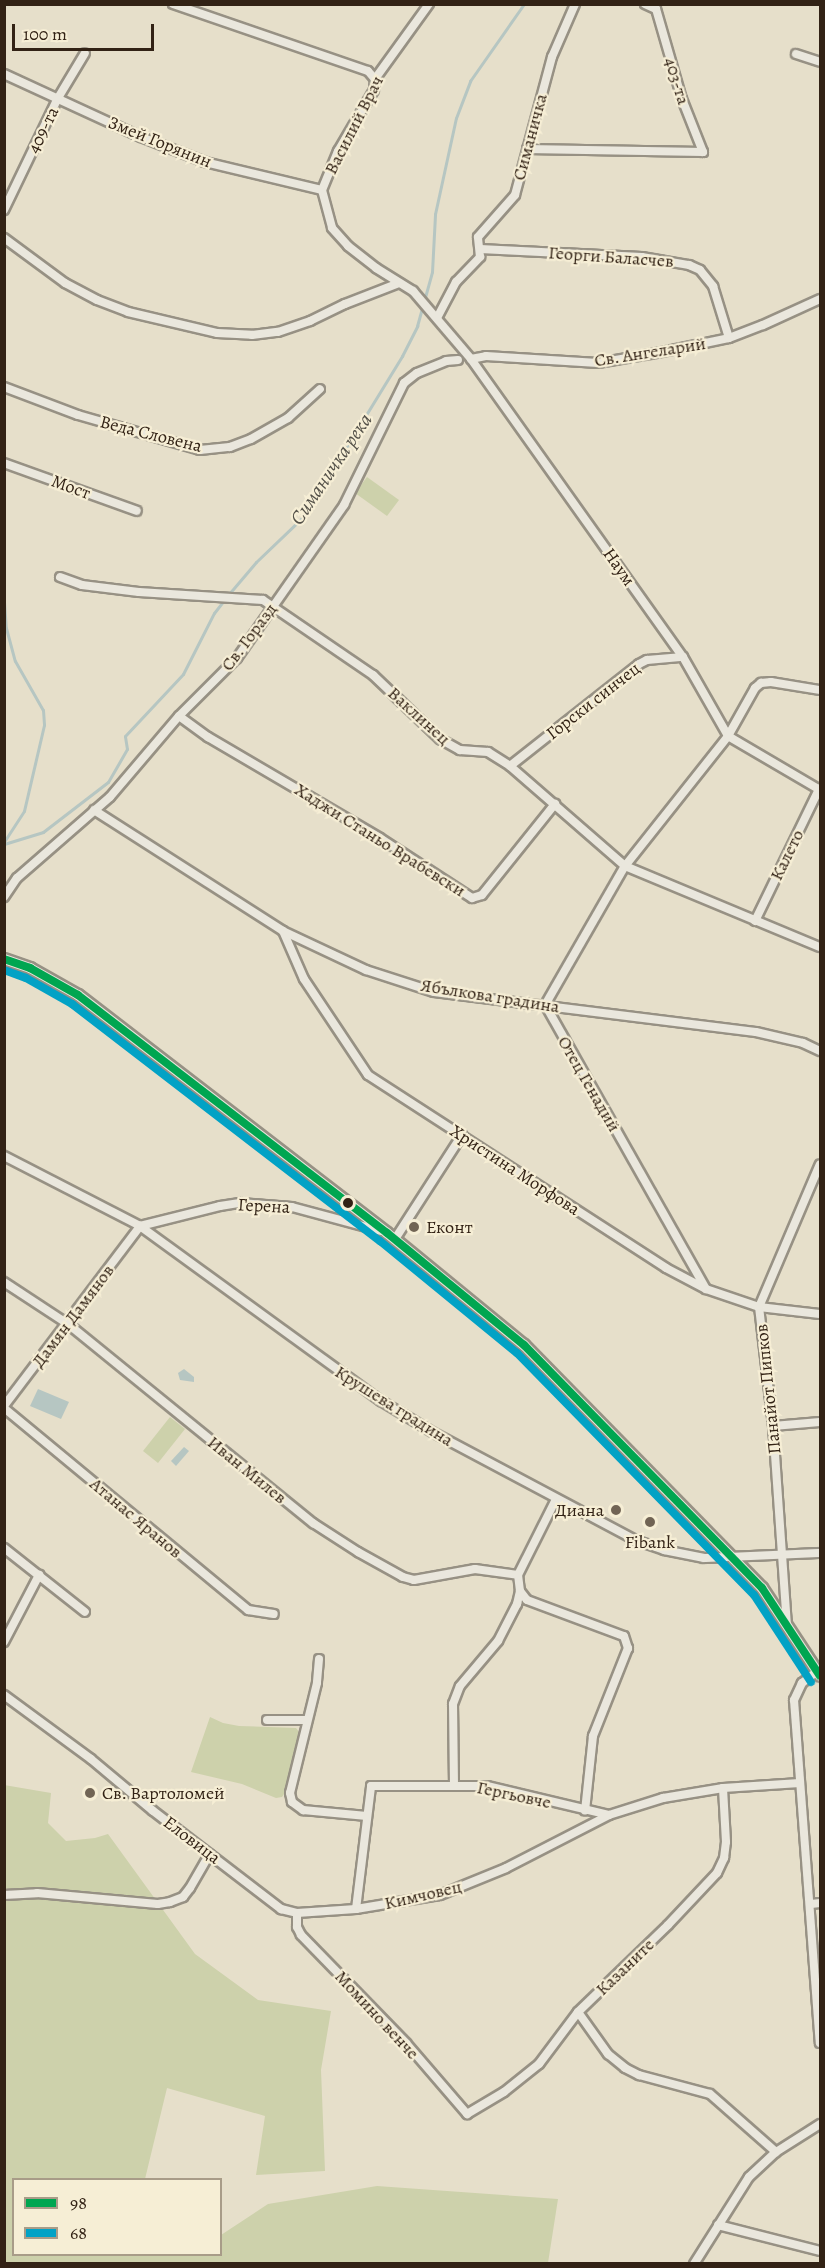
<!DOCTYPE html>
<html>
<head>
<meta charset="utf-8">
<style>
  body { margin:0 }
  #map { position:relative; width:825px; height:2268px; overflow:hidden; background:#e6dfca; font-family:Alegreya,serif }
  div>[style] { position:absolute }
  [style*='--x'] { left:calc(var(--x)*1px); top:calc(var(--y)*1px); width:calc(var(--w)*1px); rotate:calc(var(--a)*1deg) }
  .green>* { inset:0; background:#cdd1ab }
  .water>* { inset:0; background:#b6c6c2 }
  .stream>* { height:3px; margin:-1.5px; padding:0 1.5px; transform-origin:1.5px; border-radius:1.5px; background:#b6c6c2 }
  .roads { filter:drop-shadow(2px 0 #979184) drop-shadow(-2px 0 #979184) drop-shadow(0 2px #979184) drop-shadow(0 -2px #979184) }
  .minor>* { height:8px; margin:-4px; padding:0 4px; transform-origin:4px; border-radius:4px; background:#eae7dd }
  .tertiary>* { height:10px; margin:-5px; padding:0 5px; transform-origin:5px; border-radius:5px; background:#eae7dd }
  .bus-1>* { height:8px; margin:-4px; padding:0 4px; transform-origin:4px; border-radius:4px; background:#00a651 }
  .bus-2>* { height:8px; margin:-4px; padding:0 4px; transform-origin:4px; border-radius:4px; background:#02a2c5 }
  .dots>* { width:16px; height:16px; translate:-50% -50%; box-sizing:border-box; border:3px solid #f6eed5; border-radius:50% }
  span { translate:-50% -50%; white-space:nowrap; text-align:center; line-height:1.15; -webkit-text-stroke:4.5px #f6eed5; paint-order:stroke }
  .street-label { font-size:18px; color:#322215 }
  .poi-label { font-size:18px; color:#322215 }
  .left { translate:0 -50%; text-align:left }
  .right { translate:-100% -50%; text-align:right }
  .water-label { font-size:20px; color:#535048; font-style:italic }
  .frame { position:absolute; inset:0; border:6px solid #322215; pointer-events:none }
  .legend { position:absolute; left:12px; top:2178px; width:210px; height:78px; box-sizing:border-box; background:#f6eed5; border:2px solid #a89c88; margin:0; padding:8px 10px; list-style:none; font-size:18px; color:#322215 }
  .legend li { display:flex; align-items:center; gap:12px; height:30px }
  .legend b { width:30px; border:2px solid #a89c88 }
  .scale { position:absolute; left:12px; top:24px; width:142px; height:27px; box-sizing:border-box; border:3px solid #322215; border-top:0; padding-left:8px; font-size:18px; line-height:21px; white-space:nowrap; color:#322215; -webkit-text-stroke:4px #f6eed5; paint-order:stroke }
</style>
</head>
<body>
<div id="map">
  <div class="green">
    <div style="clip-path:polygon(367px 477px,399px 500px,387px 516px,355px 493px)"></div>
    <div style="clip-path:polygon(170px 1417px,185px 1429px,158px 1463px,143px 1451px)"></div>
    <div style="clip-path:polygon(210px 1717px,223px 1723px,239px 1726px,296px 1728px,300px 1733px,286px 1791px,282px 1797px,276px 1798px,242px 1784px,191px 1772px)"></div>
    <div style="clip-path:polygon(4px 1785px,51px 1793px,48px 1823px,66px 1841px,95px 1838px,108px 1834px,195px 1954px,258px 2000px,331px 2011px,321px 2070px,325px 2171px,256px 2175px,265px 2116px,167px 2088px,145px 2179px,14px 2180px,14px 2254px,220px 2254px,221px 2235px,268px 2204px,377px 2186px,558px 2199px,548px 2263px,5px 2263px)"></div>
  </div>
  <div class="water">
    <div style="clip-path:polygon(184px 1369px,194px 1377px,194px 1382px,180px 1380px,178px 1373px)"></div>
    <div style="clip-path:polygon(38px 1389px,69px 1402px,61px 1419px,30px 1406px)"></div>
    <div style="clip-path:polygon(184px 1447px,189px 1451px,176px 1466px,171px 1461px)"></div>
  </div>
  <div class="stream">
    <div style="--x:228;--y:595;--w:43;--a:-49.7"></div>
    <div style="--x:256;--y:562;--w:66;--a:-43.8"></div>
    <div style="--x:304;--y:516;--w:188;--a:-58.5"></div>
    <div style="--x:402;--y:356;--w:34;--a:-63"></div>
    <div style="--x:417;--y:326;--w:56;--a:-74.5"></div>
    <div style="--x:432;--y:272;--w:58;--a:-87"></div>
    <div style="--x:435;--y:214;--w:98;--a:-77.7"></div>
    <div style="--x:456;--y:118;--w:40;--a:-69"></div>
    <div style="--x:470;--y:81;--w:94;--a:-55"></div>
    <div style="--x:4;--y:602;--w:26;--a:86"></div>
    <div style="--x:6;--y:628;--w:34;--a:75"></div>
    <div style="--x:15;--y:661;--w:56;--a:60.3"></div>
    <div style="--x:43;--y:710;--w:15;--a:86"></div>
    <div style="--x:44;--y:725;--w:88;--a:103.1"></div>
    <div style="--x:24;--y:811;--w:37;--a:123"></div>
    <div style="--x:4;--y:844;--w:41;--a:-17.1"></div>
    <div style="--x:43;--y:832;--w:82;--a:-37.6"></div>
    <div style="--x:108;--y:782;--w:38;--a:-60"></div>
    <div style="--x:127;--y:749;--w:13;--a:-99"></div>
    <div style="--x:125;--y:736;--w:85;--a:-46.9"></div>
    <div style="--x:183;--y:674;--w:68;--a:-63.1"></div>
    <div style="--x:214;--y:613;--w:16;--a:-52"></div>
  </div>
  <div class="roads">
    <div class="minor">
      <div style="--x:173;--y:4;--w:206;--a:19"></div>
      <div style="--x:368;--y:71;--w:11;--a:49"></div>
      <div style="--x:429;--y:4;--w:92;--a:125.8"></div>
      <div style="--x:375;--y:79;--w:11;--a:95"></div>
      <div style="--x:374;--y:90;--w:71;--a:120.5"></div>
      <div style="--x:338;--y:151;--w:42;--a:112.3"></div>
      <div style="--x:322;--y:190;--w:39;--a:75"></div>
      <div style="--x:332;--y:228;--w:24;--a:48"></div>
      <div style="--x:348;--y:246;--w:36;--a:38"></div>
      <div style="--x:376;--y:268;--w:44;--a:31.9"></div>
      <div style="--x:413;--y:291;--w:89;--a:49.5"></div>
      <div style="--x:471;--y:359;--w:366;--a:54.6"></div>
      <div style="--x:683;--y:657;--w:91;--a:60.3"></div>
      <div style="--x:728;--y:736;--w:107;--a:30.4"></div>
      <div style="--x:796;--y:54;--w:25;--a:18"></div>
      <div style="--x:4;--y:74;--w:151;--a:24.7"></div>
      <div style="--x:141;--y:137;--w:69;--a:21.3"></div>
      <div style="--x:205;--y:162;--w:120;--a:13.5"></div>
      <div style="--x:527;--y:149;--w:176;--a:1"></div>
      <div style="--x:703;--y:152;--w:57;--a:-111.6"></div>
      <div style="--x:682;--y:99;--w:94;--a:-106.1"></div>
      <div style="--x:656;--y:9;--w:12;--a:-156"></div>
      <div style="--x:4;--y:210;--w:124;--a:-64.3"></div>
      <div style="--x:58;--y:98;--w:52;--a:-59"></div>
      <div style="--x:4;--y:238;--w:76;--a:36.4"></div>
      <div style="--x:65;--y:283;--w:36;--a:28"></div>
      <div style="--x:97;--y:300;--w:33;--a:21"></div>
      <div style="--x:128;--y:312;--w:91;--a:13.3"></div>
      <div style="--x:217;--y:333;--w:35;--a:3"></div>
      <div style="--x:252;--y:335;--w:26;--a:-7"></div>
      <div style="--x:278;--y:332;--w:34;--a:-19"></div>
      <div style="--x:310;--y:321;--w:39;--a:-26"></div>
      <div style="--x:345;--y:304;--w:58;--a:-21.3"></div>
      <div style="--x:480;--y:249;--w:162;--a:2.8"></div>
      <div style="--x:642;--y:257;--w:48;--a:9.7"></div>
      <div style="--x:689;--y:265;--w:12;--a:24"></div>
      <div style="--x:700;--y:270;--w:21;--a:51"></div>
      <div style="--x:713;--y:286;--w:54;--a:72.9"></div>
      <div style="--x:437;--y:318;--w:41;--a:-62.2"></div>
      <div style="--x:456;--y:282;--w:35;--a:-46"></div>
      <div style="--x:480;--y:257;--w:20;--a:-96"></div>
      <div style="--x:478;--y:237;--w:56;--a:-48.6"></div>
      <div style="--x:515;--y:195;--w:143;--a:-75"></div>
      <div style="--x:552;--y:57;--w:58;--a:-66.5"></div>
      <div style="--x:471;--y:359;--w:15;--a:-11"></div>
      <div style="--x:486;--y:356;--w:112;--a:3.6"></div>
      <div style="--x:598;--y:363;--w:65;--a:-9.8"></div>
      <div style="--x:662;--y:352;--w:68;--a:-11.8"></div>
      <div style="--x:729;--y:338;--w:36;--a:-21"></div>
      <div style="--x:763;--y:325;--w:63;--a:-24.5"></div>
      <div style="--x:4;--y:387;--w:79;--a:20.7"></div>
      <div style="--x:78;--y:415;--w:127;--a:16"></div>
      <div style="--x:200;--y:450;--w:30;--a:-6"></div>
      <div style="--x:230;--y:447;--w:22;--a:-21"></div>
      <div style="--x:251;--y:439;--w:43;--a:-29.6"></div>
      <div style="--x:288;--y:418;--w:43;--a:-42.2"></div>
      <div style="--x:4;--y:463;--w:141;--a:19.8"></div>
      <div style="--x:60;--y:577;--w:23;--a:20"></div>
      <div style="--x:82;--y:585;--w:57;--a:7"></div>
      <div style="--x:139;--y:592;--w:124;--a:3.7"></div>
      <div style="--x:263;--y:600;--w:133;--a:34.3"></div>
      <div style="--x:373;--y:675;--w:93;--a:43.7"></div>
      <div style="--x:440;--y:739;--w:23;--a:29"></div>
      <div style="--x:460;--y:750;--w:28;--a:4"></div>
      <div style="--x:488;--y:752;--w:26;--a:32"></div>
      <div style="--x:510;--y:766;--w:152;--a:41"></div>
      <div style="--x:625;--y:866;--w:211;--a:22.6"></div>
      <div style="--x:179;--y:716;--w:36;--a:36"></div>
      <div style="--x:208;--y:737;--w:199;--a:30.4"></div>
      <div style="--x:380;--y:838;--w:110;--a:33.1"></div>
      <div style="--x:472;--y:898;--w:10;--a:-17"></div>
      <div style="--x:482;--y:895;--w:117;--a:-51.3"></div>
      <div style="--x:510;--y:766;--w:164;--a:-38.3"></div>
      <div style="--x:639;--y:664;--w:9;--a:-27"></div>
      <div style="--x:647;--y:660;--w:36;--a:-5"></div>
      <div style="--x:94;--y:810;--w:224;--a:32.6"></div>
      <div style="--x:283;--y:931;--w:92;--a:25.2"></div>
      <div style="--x:366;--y:970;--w:71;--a:17.9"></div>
      <div style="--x:434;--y:992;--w:324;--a:7.1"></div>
      <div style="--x:756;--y:1032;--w:48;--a:13.2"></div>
      <div style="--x:803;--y:1043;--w:19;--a:25"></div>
      <div style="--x:4;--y:897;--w:23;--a:-56"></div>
      <div style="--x:17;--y:878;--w:123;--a:-41.1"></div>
      <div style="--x:110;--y:797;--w:106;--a:-49.6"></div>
      <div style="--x:179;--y:716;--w:82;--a:-45"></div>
      <div style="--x:237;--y:658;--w:187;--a:-55"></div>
      <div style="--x:344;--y:505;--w:136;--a:-63.8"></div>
      <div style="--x:404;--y:383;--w:16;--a:-38"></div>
      <div style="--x:417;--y:373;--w:31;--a:-22"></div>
      <div style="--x:446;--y:361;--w:12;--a:-5"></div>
      <div style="--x:755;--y:921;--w:147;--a:-64.1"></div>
      <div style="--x:283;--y:931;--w:52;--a:66.4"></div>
      <div style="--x:304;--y:979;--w:115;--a:56.3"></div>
      <div style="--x:368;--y:1075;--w:355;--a:32.9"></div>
      <div style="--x:666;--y:1268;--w:45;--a:27.7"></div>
      <div style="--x:706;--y:1289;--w:56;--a:18.8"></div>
      <div style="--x:759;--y:1307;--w:61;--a:6.5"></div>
      <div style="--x:4;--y:1156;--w:153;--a:27.2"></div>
      <div style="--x:140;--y:1226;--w:298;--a:36"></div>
      <div style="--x:381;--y:1401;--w:62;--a:31.1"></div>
      <div style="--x:434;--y:1433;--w:228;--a:28"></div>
      <div style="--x:635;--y:1540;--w:31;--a:19"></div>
      <div style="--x:664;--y:1550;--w:41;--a:11.3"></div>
      <div style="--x:704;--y:1558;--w:116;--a:-2.5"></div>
      <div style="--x:395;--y:1239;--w:124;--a:-57.2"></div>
      <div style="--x:4;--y:1282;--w:77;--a:33.3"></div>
      <div style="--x:68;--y:1324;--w:316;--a:39.1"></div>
      <div style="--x:313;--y:1523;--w:54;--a:32.8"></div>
      <div style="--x:358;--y:1552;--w:51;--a:29.1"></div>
      <div style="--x:403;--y:1577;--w:11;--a:15"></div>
      <div style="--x:414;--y:1580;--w:62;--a:-10.2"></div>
      <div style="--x:475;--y:1569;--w:43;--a:7.9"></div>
      <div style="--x:706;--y:1289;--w:326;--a:-119.5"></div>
      <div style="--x:545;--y:1005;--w:160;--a:-60.1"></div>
      <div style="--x:625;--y:866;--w:166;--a:-51.6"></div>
      <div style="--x:728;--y:736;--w:55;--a:-60.6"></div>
      <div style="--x:755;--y:688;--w:8;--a:-40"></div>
      <div style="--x:761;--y:683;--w:10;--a:-6"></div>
      <div style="--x:771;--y:682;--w:50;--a:9.3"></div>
      <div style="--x:4;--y:1406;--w:226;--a:-52.9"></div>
      <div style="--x:140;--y:1226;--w:82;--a:-14"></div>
      <div style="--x:220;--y:1206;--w:20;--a:-9"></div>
      <div style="--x:240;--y:1203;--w:52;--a:4.4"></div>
      <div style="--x:292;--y:1207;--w:92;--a:15.1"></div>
      <div style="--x:4;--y:1408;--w:317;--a:39.6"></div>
      <div style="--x:248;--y:1610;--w:26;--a:9"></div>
      <div style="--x:773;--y:1426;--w:47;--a:-4.9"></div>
      <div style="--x:4;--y:1548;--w:103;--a:38.3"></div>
      <div style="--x:520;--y:1591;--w:11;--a:52"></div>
      <div style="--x:527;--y:1600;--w:103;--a:20.4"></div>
      <div style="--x:624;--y:1636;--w:13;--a:72"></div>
      <div style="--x:628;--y:1648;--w:95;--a:111.7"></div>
      <div style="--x:593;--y:1736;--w:75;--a:96.1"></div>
      <div style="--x:787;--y:1626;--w:200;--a:-94"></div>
      <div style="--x:773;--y:1426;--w:120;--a:-96.7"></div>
      <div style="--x:759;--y:1307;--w:155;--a:-66.9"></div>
      <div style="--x:4;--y:1642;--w:76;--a:-62.4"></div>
      <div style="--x:319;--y:1659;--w:24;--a:95"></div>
      <div style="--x:317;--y:1683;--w:113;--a:103.8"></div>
      <div style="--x:290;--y:1793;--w:9;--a:77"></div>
      <div style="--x:292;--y:1802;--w:14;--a:36"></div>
      <div style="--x:303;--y:1810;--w:64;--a:5.4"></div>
      <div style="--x:820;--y:1669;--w:23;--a:142"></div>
      <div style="--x:802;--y:1683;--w:19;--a:115"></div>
      <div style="--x:794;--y:1700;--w:344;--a:85.7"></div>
      <div style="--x:4;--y:1695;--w:108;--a:36.3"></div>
      <div style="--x:91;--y:1759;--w:80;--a:39.9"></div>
      <div style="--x:152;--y:1810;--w:163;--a:37.5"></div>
      <div style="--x:281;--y:1909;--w:16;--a:14"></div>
      <div style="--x:297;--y:1913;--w:59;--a:-3.9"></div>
      <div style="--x:356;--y:1909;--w:85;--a:-9.5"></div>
      <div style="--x:440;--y:1895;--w:71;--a:-22.2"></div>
      <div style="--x:506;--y:1868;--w:116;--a:-27.2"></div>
      <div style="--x:609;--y:1815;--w:57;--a:-17.5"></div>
      <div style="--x:663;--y:1798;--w:61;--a:-9.5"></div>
      <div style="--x:723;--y:1788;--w:77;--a:-3.7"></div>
      <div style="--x:267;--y:1720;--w:39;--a:0"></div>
      <div style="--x:454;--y:1785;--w:81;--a:-90.7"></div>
      <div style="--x:453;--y:1704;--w:19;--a:-69"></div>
      <div style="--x:460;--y:1686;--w:59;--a:-49.8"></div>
      <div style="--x:498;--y:1641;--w:42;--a:-62.8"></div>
      <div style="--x:517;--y:1604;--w:13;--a:-77"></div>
      <div style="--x:520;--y:1591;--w:16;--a:-97"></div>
      <div style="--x:518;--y:1575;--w:85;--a:-63.4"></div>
      <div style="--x:4;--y:1895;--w:33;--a:-3"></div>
      <div style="--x:37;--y:1893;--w:121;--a:5.2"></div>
      <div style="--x:158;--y:1904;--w:12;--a:-9"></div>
      <div style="--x:170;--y:1902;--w:14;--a:-21"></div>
      <div style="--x:183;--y:1897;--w:11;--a:-52"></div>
      <div style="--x:190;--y:1888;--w:39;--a:-60"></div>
      <div style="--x:811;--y:1904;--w:9;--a:-6"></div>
      <div style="--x:356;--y:1909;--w:124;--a:-83"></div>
      <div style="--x:371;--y:1786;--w:116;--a:0"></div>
      <div style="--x:487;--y:1786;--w:125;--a:13.4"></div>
      <div style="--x:297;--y:1913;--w:14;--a:90"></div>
      <div style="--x:297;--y:1927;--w:9;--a:63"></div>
      <div style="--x:301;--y:1935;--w:151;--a:45.8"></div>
      <div style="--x:406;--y:2043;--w:94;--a:49.3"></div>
      <div style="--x:467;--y:2114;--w:43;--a:-30.7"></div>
      <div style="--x:504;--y:2092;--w:45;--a:-38.7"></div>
      <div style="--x:539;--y:2064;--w:65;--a:-53.1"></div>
      <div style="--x:578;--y:2012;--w:125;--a:-44"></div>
      <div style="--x:668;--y:1925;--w:71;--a:-46.7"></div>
      <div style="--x:717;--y:1873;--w:17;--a:-65"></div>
      <div style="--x:724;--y:1858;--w:16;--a:-83"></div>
      <div style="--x:726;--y:1842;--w:54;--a:-93.2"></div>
      <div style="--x:578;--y:2012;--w:52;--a:54.5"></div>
      <div style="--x:608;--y:2054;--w:22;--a:39"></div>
      <div style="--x:625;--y:2068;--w:16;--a:27"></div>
      <div style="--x:639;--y:2075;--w:73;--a:15"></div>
      <div style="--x:710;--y:2094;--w:88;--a:41.3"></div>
      <div style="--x:718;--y:2225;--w:105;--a:14.3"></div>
      <div style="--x:694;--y:2264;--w:103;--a:-57.7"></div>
      <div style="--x:749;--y:2177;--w:37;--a:-43"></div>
      <div style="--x:776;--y:2152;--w:52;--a:-32.5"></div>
    </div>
    <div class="tertiary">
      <div style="--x:4;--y:959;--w:28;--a:19"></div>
      <div style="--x:30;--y:968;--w:55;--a:29.4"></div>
      <div style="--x:78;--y:995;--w:390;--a:37.6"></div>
      <div style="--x:387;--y:1233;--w:177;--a:39.3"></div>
      <div style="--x:524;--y:1345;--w:340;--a:45.6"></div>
      <div style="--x:762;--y:1588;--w:105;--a:56.6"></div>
    </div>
  </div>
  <div class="bus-1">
    <div style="--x:4;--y:959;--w:28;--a:19"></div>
    <div style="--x:30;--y:968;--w:55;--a:29.4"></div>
    <div style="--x:78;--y:995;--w:390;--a:37.6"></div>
    <div style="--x:387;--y:1233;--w:177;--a:39.3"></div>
    <div style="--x:524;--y:1345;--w:340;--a:45.6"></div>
    <div style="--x:762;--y:1588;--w:105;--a:56.6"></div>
  </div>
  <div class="bus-2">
    <div style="--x:4;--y:970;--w:23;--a:20"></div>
    <div style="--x:26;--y:978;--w:53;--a:29.5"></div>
    <div style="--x:72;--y:1004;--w:389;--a:37.6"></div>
    <div style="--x:380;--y:1241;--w:177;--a:39.3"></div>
    <div style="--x:517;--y:1353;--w:339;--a:45.6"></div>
    <div style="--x:754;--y:1595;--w:104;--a:56.8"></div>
  </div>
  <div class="dots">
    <div style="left:348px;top:1203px;background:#322215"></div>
    <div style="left:414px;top:1227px;background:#716454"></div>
    <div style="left:616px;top:1510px;background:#716454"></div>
    <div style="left:650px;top:1522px;background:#716454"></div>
    <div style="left:90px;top:1793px;background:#716454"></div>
  </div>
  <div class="street-label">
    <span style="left:677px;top:81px;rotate:73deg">403-та</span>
    <span style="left:354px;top:125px;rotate:-63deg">Василий Врач</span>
    <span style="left:43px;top:130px;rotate:-64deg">409-та</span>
    <span style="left:530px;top:137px;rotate:-75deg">Симаничка</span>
    <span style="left:160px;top:142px;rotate:22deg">Змей Горянин</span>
    <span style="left:611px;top:257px;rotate:4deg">Георги Баласчев</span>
    <span style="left:650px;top:352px;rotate:-9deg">Св. Ангеларий</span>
    <span style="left:151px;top:434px;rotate:14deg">Веда Словена</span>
    <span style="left:71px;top:487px;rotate:20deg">Мост</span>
    <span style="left:619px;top:567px;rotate:55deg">Наум</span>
    <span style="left:249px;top:637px;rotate:-53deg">Св. Горазд</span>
    <span style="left:593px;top:701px;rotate:-38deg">Горски синчец</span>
    <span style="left:419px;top:716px;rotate:42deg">Ваклинец</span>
    <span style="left:380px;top:840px;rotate:32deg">Хаджи Станьо Врабевски</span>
    <span style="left:787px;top:855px;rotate:-64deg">Калето</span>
    <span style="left:490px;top:996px;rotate:9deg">Ябълкова градина</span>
    <span style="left:589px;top:1084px;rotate:60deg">Отец Генадий</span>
    <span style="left:515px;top:1170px;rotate:33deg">Христина Морфова</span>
    <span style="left:264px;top:1206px;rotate:3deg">Герена</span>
    <span style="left:73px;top:1316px;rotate:-53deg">Дамян Дамянов</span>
    <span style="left:768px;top:1389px;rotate:-96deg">Панайот Пипков</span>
    <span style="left:394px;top:1406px;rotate:32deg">Крушева градина</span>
    <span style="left:247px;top:1470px;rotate:39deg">Иван Милев</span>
    <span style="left:136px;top:1518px;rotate:40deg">Атанас Яранов</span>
    <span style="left:514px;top:1795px;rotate:12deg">Гергьовче</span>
    <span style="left:192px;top:1840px;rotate:37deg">Еловица</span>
    <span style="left:423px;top:1895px;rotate:-13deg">Кимчовец</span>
    <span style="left:625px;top:1967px;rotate:-44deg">Казаните</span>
    <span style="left:377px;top:2015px;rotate:47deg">Момино венче</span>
  </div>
  <div class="poi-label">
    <span class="left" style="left:426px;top:1227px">Еконт</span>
    <span class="right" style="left:604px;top:1510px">Диана</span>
    <span style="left:650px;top:1542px">Fibank</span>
    <span class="left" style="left:102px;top:1793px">Св. Вартоломей</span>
  </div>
  <div class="water-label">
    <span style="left:331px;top:469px;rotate:-56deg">Симаничка река</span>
  </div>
  <div class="frame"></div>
  <ul class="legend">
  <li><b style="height:8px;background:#00a651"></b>98</li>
  <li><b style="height:8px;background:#02a2c5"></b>68</li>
  </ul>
  <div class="scale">100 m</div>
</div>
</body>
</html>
